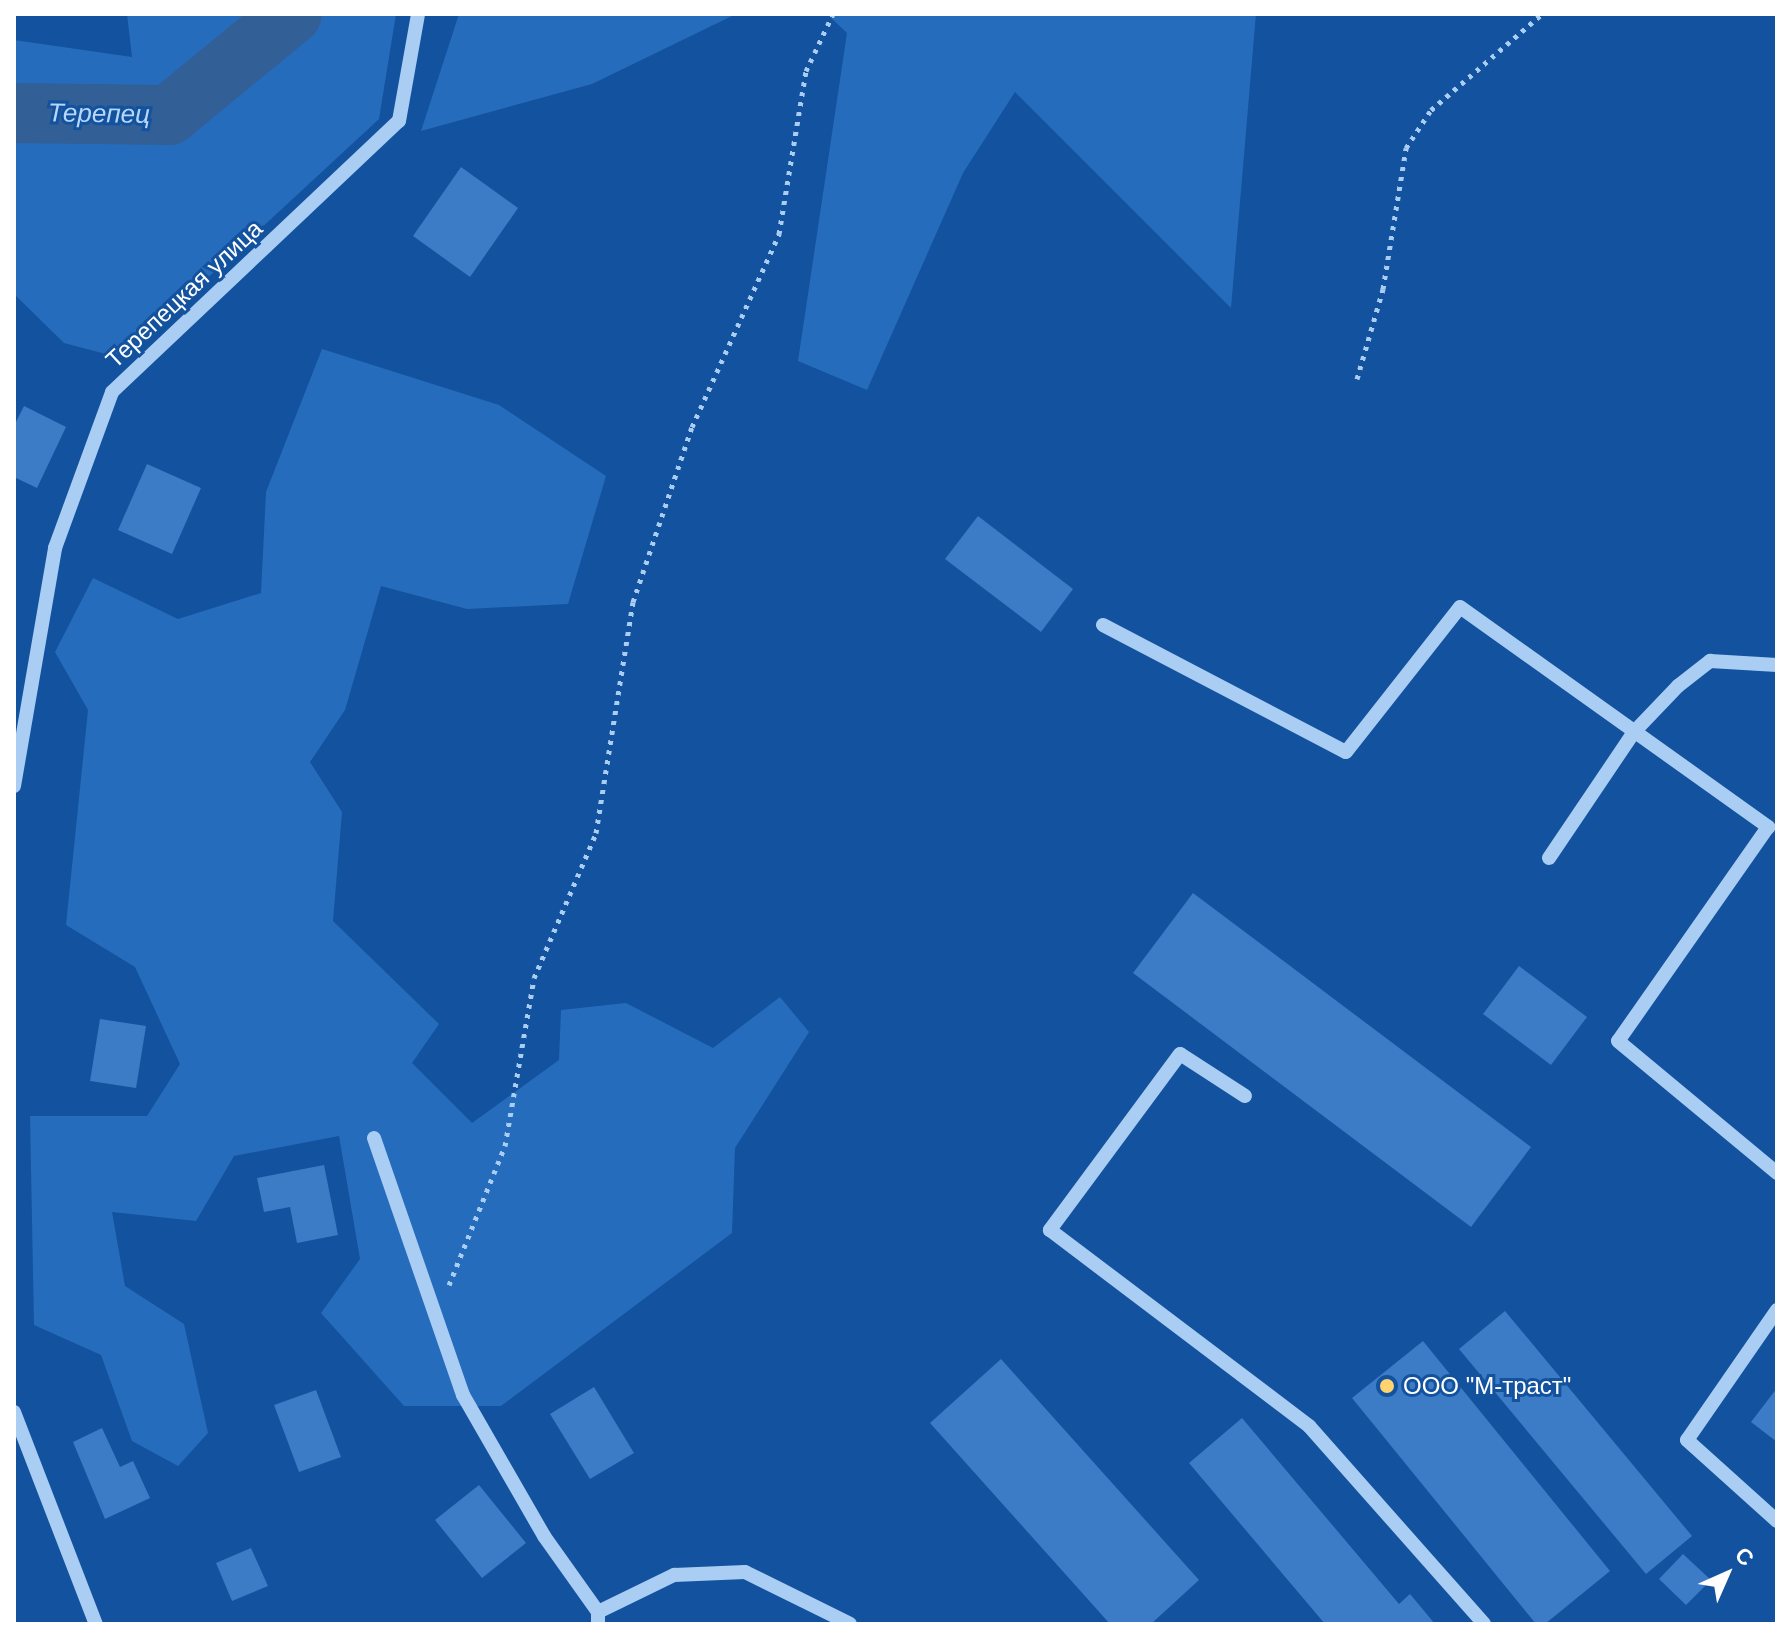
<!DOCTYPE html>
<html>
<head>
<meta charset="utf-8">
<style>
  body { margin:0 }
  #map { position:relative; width:1791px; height:1638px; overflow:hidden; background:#13529e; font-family:Arial,sans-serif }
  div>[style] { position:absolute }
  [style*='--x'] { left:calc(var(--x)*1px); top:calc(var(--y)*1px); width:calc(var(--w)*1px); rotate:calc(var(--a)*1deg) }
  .green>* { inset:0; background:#266cbc }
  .river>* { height:60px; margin:-30px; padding:0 30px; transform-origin:30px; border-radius:30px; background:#325f96 }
  .building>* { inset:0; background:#3c7bc5 }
  .path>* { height:5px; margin-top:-2.5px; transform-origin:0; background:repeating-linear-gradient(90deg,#aacdf4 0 4px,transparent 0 10px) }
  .minor>* { height:14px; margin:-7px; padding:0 7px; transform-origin:7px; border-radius:7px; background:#aacdf4 }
  .dots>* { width:22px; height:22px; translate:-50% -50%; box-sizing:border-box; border:4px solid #13529e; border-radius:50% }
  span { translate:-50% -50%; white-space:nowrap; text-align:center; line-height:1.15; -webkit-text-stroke:6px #13529e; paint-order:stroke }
  .street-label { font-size:24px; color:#fff }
  .poi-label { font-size:24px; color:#fff }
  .left { translate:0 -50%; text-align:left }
  .water-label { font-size:26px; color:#b7d7fa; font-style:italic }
  .frame { position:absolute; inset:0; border:16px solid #fff; pointer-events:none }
  .north { position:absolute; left:1687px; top:1534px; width:80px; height:80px; -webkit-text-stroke:6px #13529e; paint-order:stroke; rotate:45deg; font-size:22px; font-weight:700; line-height:32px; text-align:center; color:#fff }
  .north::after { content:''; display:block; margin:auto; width:28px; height:36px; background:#fff; clip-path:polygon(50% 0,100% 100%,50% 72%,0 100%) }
</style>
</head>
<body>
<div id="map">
  <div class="green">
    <div style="clip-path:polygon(127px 14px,396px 14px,379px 119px,121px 358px,64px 343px,14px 294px,14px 40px,132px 57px)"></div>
    <div style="clip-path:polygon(459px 14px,736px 14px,592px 84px,421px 131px)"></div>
    <div style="clip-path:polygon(827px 14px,1256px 14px,1231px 308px,1015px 92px,963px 173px,867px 390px,798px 361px,847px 33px)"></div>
    <div style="clip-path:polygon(322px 349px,499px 405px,606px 476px,568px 604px,467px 609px,381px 586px,345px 710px,310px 762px,342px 812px,333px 921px,439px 1024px,412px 1063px,472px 1123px,559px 1060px,561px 1010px,626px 1003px,713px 1048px,780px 997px,809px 1032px,735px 1148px,732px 1233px,501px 1406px,404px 1406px,321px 1313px,360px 1259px,339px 1136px,234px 1156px,196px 1221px,112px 1212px,125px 1286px,184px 1324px,208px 1433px,178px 1466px,132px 1441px,101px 1355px,34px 1325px,30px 1116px,147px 1116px,180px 1064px,135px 967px,66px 925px,88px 710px,55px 652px,93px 578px,178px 619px,261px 593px,266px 492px)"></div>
  </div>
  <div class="river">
    <div style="--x:14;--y:113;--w:155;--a:0.7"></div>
    <div style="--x:169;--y:115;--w:159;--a:-39.4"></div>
  </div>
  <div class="building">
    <div style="clip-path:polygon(461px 167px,518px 208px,470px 277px,413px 236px)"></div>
    <div style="clip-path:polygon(24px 406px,66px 427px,37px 488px,14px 477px,14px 426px)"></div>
    <div style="clip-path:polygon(147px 464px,201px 488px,172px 554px,118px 530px)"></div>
    <div style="clip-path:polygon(978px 516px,1073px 589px,1041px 632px,945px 559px)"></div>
    <div style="clip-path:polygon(1193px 893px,1531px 1147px,1471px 1227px,1133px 973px)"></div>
    <div style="clip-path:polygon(1519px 966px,1587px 1017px,1551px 1065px,1483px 1014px)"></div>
    <div style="clip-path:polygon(100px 1019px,146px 1026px,136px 1088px,90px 1081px)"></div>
    <div style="clip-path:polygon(324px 1165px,338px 1235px,297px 1243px,290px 1207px,264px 1212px,257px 1178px)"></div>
    <div style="clip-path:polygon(1505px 1311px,1692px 1536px,1646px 1574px,1459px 1349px)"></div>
    <div style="clip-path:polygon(1423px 1341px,1610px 1571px,1545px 1624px,1536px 1624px,1352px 1398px)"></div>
    <div style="clip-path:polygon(1001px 1359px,1199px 1580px,1151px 1624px,1110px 1624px,930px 1423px)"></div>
    <div style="clip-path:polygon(594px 1387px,634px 1453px,590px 1479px,550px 1414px)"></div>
    <div style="clip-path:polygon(1777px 1388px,1777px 1442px,1751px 1422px)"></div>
    <div style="clip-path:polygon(316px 1390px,341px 1457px,299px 1472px,274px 1405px)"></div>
    <div style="clip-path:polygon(1242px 1418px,1399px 1604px,1410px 1594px,1435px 1624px,1325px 1624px,1189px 1463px)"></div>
    <div style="clip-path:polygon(102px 1428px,120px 1467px,133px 1461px,150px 1498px,105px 1519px,73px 1442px)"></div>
    <div style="clip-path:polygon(479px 1485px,526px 1543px,482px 1578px,435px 1520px)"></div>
    <div style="clip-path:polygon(251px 1548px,268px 1586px,232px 1601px,216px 1563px)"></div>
    <div style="clip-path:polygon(1683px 1554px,1711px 1580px,1686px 1605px,1659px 1579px)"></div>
  </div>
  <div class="path">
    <div style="--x:1357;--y:379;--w:94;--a:-73.9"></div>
    <div style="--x:1383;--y:289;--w:143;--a:-80.7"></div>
    <div style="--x:1406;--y:148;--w:45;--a:-56.7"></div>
    <div style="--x:1431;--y:110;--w:147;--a:-40.9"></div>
    <div style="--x:449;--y:1285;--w:150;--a:-68.1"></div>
    <div style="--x:505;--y:1146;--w:170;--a:-80.2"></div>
    <div style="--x:534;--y:978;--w:158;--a:-66.8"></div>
    <div style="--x:596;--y:833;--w:234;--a:-80.9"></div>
    <div style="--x:633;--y:602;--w:185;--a:-71.4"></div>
    <div style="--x:692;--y:427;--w:212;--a:-65.7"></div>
    <div style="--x:779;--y:234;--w:165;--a:-80.6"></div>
    <div style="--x:806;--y:71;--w:63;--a:-64.7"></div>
  </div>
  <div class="minor">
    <div style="--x:1103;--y:625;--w:274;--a:27.6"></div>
    <div style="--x:1346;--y:752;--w:184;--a:-51.8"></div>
    <div style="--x:1460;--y:607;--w:379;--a:35.5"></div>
    <div style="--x:1768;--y:827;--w:261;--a:125"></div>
    <div style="--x:1618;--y:1041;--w:207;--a:39.7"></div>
    <div style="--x:14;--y:786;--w:242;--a:-80.2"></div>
    <div style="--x:55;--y:548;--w:166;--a:-69.9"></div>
    <div style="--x:112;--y:392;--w:395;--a:-43.4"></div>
    <div style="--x:399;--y:121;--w:109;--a:-79.9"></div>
    <div style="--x:1549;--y:858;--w:152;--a:-56"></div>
    <div style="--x:1634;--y:732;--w:64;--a:-46.3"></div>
    <div style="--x:1678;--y:686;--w:41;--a:-38"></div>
    <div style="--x:1710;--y:661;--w:67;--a:3.4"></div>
    <div style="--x:1245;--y:1096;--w:77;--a:-147.1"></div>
    <div style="--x:1180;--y:1054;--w:219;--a:126.5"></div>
    <div style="--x:1050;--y:1230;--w:325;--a:37.1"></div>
    <div style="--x:1309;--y:1426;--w:264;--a:48.5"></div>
    <div style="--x:374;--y:1138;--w:272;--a:70.9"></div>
    <div style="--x:463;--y:1395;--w:163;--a:60.1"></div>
    <div style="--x:544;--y:1536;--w:93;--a:54.6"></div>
    <div style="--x:1777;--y:1310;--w:158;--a:124.7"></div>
    <div style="--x:1687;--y:1440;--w:121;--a:42"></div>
    <div style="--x:14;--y:1412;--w:227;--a:68.9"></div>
    <div style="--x:598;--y:1624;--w:12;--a:-90"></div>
    <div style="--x:598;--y:1612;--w:85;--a:-26"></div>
    <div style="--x:674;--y:1575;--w:71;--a:-2.4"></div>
    <div style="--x:745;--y:1572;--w:117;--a:26.3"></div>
  </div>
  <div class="dots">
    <div style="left:1387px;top:1386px;background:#ffd36d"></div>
  </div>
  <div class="street-label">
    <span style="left:184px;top:294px;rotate:-43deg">Терепецкая улица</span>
  </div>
  <div class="poi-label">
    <span class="left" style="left:1403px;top:1386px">ООО "М-траст"</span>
  </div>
  <div class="water-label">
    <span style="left:99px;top:114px;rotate:1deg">Терепец</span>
  </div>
  <div class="frame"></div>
  <div class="north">С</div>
</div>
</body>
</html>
